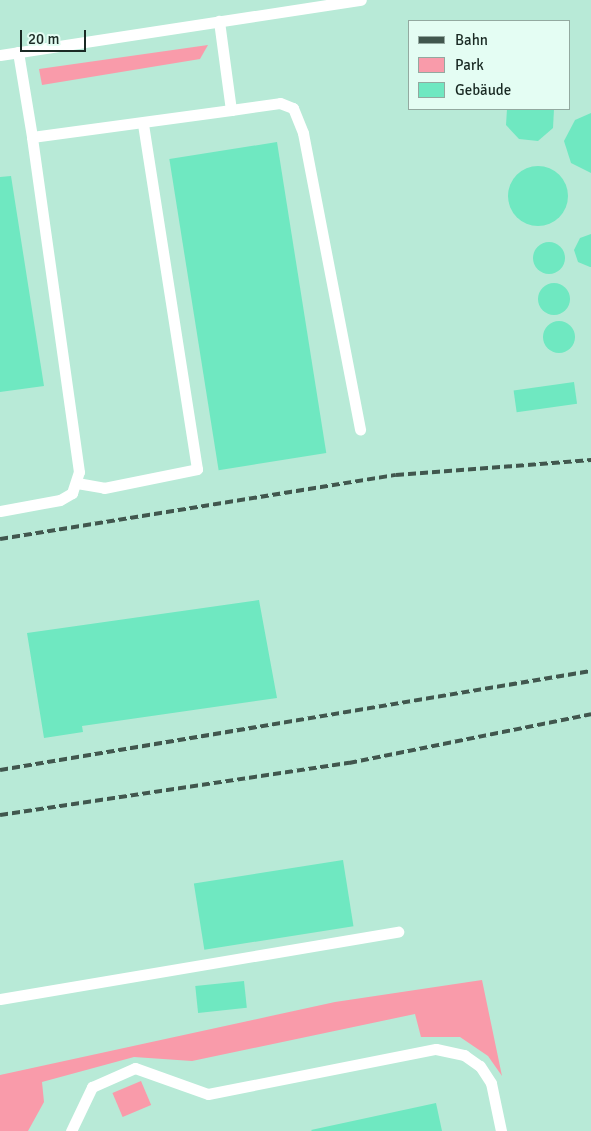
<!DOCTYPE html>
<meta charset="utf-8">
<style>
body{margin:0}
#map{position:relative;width:591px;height:1131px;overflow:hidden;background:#caf4e4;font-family:Signika,sans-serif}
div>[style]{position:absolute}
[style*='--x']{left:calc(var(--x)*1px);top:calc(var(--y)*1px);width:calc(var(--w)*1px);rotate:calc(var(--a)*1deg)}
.built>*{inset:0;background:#b8ead7}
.green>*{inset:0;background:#f99baa;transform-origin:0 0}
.building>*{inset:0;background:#6fe8c1;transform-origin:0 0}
.round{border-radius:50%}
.lane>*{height:11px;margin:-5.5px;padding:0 5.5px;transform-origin:5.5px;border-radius:5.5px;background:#fff}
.rail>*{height:4px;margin-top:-2px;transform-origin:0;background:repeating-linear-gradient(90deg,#41574e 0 8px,transparent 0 12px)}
span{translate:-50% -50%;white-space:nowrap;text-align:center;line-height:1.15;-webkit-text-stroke:5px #e4fdf3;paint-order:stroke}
.legend{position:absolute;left:408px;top:20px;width:162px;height:90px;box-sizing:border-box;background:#e4fdf3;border:1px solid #93a9a0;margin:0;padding:6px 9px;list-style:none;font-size:15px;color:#1a2a24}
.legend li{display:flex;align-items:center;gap:10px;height:25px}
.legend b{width:25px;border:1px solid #93a9a0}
.scale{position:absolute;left:20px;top:30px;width:66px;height:22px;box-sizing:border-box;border:2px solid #1a2a24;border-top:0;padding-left:6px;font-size:15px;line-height:18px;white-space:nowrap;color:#1a2a24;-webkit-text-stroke:4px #e4fdf3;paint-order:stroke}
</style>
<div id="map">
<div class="built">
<i style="clip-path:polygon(evenodd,0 0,591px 0,591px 1131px,0 1131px,0 0,410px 21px,570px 21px,570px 109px,410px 109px,410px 21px)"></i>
</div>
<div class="green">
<i style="clip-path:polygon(208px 45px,200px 59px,42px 85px,39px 69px)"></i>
<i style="clip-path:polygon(482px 980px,502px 1076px,488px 1056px,460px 1037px,421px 1037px,415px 1014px,192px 1061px,134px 1057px,42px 1082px,44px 1102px,28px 1131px,0 1131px,0 1075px,335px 1002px)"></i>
<i style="left:141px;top:1081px;width:26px;height:31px;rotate:67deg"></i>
</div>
<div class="building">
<i style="clip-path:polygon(507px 109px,554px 109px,553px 128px,538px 141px,519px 139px,506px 125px)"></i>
<i style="clip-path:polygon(591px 113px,591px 173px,571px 163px,564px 141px,575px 120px)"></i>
<i style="left:277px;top:142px;width:315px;height:109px;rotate:81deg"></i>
<i class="round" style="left:508px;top:166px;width:60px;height:60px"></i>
<i style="clip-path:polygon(11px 176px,44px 386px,0 392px,0 177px)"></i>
<i style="clip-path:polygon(591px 234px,591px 267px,590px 267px,578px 262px,574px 250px,580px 238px)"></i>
<i class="round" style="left:533px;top:242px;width:32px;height:32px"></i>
<i class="round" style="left:538px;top:283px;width:32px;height:32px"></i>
<i class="round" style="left:543px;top:321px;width:32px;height:32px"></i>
<i style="left:574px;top:382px;width:22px;height:61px;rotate:82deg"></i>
<i style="clip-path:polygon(259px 600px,277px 698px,82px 726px,83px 732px,44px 738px,27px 633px)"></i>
<i style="left:343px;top:860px;width:67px;height:151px;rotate:81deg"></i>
<i style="left:244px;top:981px;width:27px;height:49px;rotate:84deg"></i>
<i style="clip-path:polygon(436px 1103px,442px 1131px,312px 1131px,311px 1130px)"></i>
</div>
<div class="lane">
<i style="--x:18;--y:52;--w:86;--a:80.6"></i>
<i style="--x:32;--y:137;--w:201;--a:-7.7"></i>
<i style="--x:231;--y:110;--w:90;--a:-97.7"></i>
<i style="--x:0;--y:55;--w:365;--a:-8.7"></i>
<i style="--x:231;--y:110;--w:49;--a:-8.1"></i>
<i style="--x:280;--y:103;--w:14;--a:21"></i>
<i style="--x:293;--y:108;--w:27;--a:68"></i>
<i style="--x:303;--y:133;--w:302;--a:79.1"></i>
<i style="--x:77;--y:483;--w:27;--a:10"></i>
<i style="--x:104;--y:488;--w:95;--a:-11.5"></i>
<i style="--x:197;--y:469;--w:350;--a:-98.9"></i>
<i style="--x:0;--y:511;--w:61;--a:-10.4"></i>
<i style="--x:60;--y:500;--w:14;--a:-30"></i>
<i style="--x:72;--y:493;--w:22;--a:-72"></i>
<i style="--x:79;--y:472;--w:338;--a:-98"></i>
<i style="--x:0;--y:999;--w:404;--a:-9.6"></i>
<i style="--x:71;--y:1131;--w:49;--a:-64.5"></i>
<i style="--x:92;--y:1087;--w:47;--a:-23.8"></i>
<i style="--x:135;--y:1068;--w:77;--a:19.6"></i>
<i style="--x:208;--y:1094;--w:232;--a:-11.2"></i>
<i style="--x:436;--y:1049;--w:29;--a:12"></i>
<i style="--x:464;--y:1055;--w:19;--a:35"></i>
<i style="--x:480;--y:1066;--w:20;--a:57"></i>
<i style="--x:491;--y:1083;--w:49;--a:78.2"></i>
</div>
<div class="rail">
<i style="--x:0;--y:539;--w:401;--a:-9.2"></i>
<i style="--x:396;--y:475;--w:196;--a:-4.4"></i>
<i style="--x:0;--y:770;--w:599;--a:-9.51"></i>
<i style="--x:0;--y:815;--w:353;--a:-8.5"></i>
<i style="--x:349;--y:763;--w:247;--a:-11.4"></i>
</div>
<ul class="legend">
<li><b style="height:6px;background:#41574e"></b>Bahn</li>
<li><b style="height:14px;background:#f99baa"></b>Park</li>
<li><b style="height:14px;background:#6fe8c1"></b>Gebäude</li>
</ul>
<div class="scale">20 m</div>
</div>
